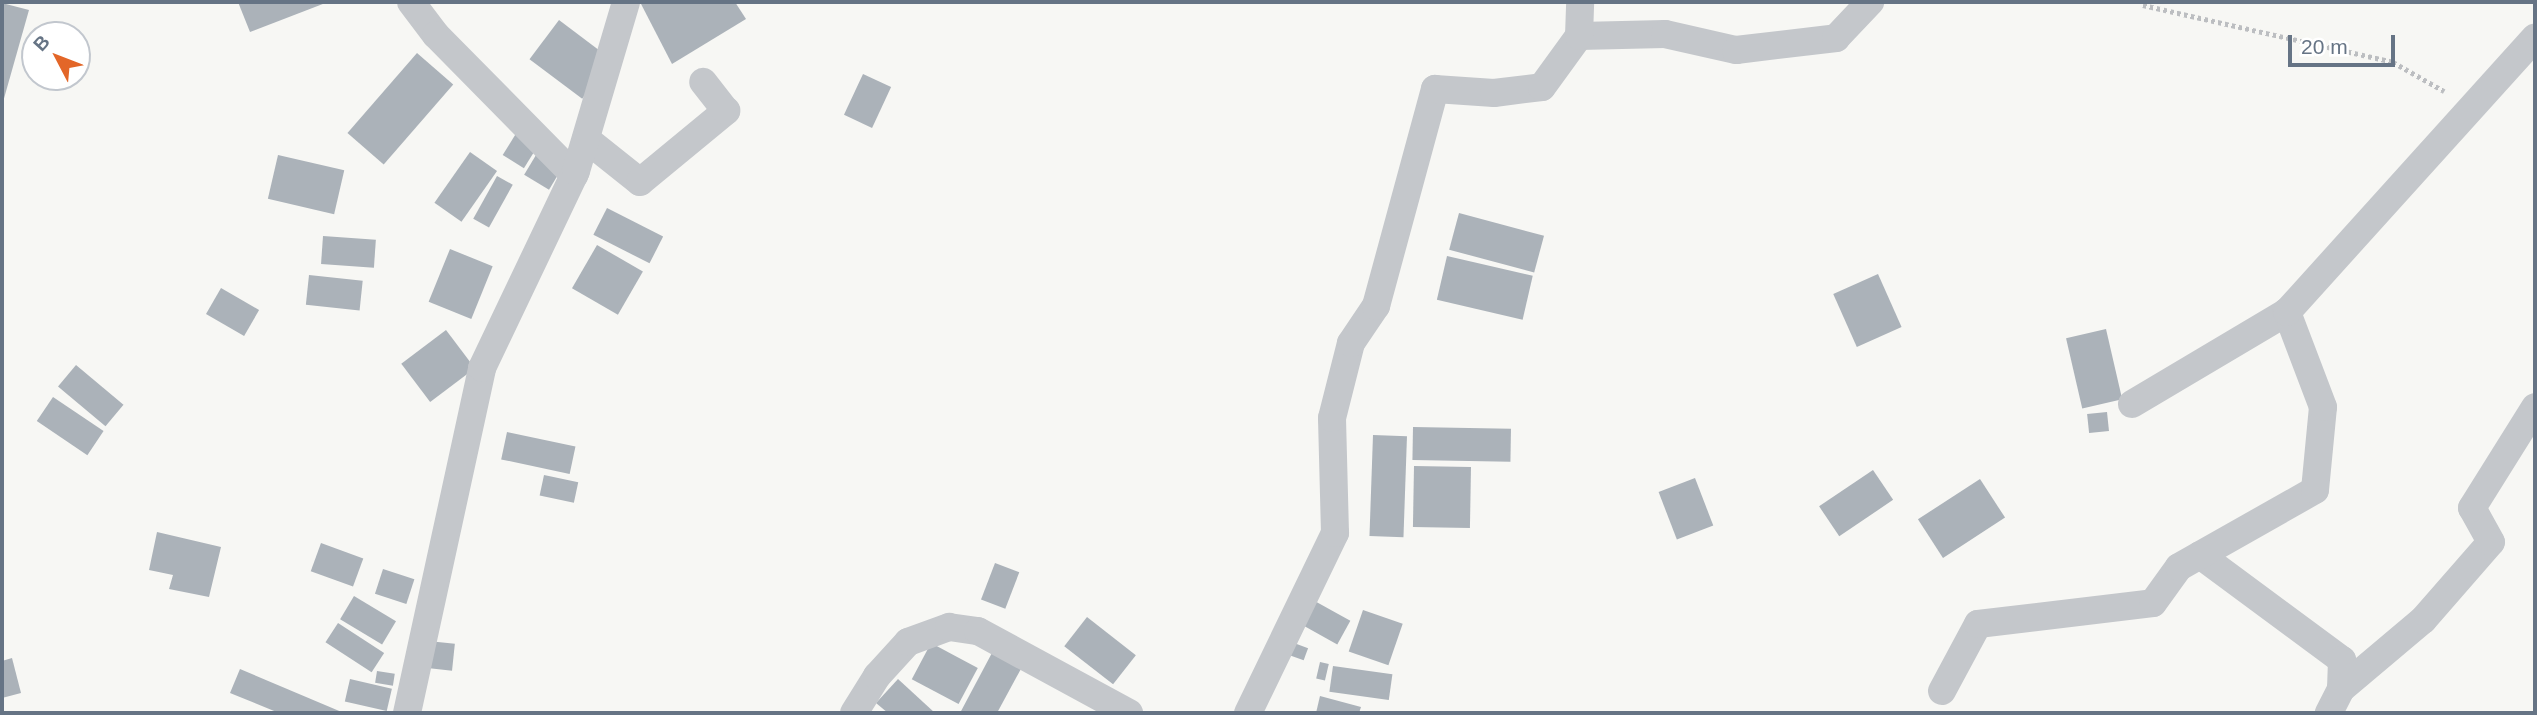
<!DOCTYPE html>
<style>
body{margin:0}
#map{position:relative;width:2537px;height:715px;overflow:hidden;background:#f7f7f4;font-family:Arial,sans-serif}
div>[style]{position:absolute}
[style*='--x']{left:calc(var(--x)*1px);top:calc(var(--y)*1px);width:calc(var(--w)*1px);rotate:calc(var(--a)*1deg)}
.building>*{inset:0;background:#abb2b9;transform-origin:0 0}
.path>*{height:4.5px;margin-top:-2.25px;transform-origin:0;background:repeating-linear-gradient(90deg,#bcbec1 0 3.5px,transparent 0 7px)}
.street>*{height:28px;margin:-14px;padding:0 14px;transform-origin:14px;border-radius:14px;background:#c4c7cb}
span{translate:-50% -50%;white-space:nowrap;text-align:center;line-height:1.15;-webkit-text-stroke:7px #fff;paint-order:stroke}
.frame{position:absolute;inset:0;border:4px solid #667485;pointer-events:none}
.north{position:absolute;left:21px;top:21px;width:70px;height:70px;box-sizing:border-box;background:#fff;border:2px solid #c2c7ce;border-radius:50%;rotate:312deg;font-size:19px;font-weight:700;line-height:28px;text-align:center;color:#667485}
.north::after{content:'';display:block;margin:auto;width:24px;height:32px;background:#e36628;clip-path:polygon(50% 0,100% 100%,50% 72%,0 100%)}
.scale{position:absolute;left:2288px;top:35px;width:107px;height:32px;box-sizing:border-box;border:4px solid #667485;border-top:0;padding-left:9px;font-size:21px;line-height:24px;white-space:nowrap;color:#667485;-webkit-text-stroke:5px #fff;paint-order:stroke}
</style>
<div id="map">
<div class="building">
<i style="clip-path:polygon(238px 2px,328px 2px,250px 32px)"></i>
<i style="clip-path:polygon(640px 2px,735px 2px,746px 19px,672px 64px)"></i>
<i style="clip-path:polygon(2px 3px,29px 10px,3px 102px,2px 102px)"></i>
<i style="left:559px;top:20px;width:66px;height:49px;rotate:37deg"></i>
<i style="left:417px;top:53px;width:48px;height:106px;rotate:41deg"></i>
<i style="left:863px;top:74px;width:31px;height:45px;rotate:25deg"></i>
<i style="left:517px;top:132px;width:25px;height:27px;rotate:32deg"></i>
<i style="left:470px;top:152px;width:33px;height:62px;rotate:35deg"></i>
<i style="left:278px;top:155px;width:68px;height:45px;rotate:13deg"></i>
<i style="left:536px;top:155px;width:29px;height:23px;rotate:31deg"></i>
<i style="left:497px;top:176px;width:18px;height:49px;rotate:29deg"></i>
<i style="left:607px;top:208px;width:63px;height:30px;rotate:27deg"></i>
<i style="left:1459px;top:213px;width:88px;height:38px;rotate:15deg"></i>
<i style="left:323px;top:236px;width:53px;height:28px;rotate:4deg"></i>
<i style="left:597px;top:245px;width:53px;height:50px;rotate:30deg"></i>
<i style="left:450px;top:249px;width:46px;height:57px;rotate:22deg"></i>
<i style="left:1447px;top:256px;width:88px;height:45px;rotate:13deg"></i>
<i style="left:1878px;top:274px;width:58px;height:49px;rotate:66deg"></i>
<i style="left:309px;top:275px;width:54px;height:30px;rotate:6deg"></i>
<i style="left:221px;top:288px;width:44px;height:30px;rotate:30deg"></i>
<i style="left:2106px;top:329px;width:72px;height:41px;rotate:77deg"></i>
<i style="left:446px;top:330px;width:48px;height:56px;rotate:53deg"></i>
<i style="left:76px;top:365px;width:62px;height:28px;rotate:40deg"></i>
<i style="left:53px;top:397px;width:61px;height:29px;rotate:34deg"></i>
<i style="left:2107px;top:412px;width:19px;height:20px;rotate:84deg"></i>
<i style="left:1413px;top:427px;width:98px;height:33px;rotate:1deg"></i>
<i style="left:507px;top:432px;width:70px;height:28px;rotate:12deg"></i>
<i style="left:1373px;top:435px;width:34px;height:101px;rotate:2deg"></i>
<i style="left:1414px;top:466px;width:57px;height:61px;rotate:1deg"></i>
<i style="left:1873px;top:470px;width:36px;height:65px;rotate:56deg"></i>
<i style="left:544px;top:475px;width:35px;height:21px;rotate:12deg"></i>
<i style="left:1695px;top:478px;width:51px;height:39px;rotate:69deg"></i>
<i style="left:1980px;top:479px;width:46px;height:74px;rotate:57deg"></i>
<i style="clip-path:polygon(157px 532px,221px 547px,209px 597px,169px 589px,173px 575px,149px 570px)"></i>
<i style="left:321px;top:543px;width:45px;height:30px;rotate:20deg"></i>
<i style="left:995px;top:563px;width:26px;height:39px;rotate:21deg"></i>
<i style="left:383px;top:569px;width:33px;height:26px;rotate:18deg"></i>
<i style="left:354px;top:596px;width:49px;height:27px;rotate:31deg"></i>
<i style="left:1311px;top:599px;width:45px;height:27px;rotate:29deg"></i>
<i style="left:1363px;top:610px;width:42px;height:44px;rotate:19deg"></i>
<i style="left:1087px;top:617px;width:62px;height:37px;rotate:38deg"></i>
<i style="left:338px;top:623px;width:55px;height:23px;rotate:33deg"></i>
<i style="left:428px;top:641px;width:27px;height:27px;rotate:6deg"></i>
<i style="left:931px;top:643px;width:53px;height:41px;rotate:28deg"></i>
<i style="left:1294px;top:643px;width:15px;height:13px;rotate:20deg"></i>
<i style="clip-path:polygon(993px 651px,1022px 667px,997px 713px,960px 713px)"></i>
<i style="clip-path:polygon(12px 658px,21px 693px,2px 698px,2px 661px)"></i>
<i style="left:1320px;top:662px;width:9px;height:17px;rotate:13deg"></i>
<i style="left:1333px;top:666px;width:60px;height:26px;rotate:8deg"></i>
<i style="clip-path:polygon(240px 669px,344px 713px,279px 713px,230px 693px)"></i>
<i style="left:377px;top:671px;width:18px;height:12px;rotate:9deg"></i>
<i style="left:350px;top:679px;width:43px;height:23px;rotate:13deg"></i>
<i style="clip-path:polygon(898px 679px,935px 713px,888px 713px,876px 703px)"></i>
<i style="clip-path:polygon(1320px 696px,1361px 707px,1359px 713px,1316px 713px)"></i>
</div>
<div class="path">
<i style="--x:2143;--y:5;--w:256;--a:12.8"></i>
<i style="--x:2393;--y:62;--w:59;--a:29.6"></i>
</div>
<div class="street">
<i style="--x:411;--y:2;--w:41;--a:52.9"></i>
<i style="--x:436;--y:35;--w:197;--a:45.4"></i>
<i style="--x:1579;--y:36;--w:86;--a:-1.3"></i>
<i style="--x:1665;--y:34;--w:73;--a:12.7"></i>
<i style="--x:1736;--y:50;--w:101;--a:-6.8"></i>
<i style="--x:1836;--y:38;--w:50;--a:-46.6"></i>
<i style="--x:586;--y:139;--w:69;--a:38.5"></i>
<i style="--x:640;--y:182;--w:112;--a:-39.5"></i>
<i style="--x:726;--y:111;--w:37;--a:-128"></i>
<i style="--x:2132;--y:404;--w:180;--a:-30.7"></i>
<i style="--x:2200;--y:555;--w:177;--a:36.5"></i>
<i style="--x:2342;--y:660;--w:29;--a:92"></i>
<i style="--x:2341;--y:689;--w:27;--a:117"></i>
<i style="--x:2341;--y:689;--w:107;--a:-40.1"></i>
<i style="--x:2423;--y:620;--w:103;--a:-48.9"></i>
<i style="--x:2491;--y:542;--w:39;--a:-119"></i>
<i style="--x:2472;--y:508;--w:119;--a:-58"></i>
<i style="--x:1942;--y:691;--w:76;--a:-61.8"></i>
<i style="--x:1978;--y:624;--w:176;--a:-6.8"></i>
<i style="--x:2153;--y:603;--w:44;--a:-54.2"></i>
<i style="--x:2179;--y:567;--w:156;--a:-29.5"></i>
<i style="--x:2315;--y:490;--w:83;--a:-84.5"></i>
<i style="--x:2323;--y:407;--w:102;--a:-110.8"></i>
<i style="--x:2287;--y:312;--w:370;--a:-47.9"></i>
<i style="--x:407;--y:713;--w:353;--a:-77.7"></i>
<i style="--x:482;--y:368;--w:218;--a:-64.5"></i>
<i style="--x:576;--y:171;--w:176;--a:-73.5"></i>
<i style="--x:854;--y:713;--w:44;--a:-58.1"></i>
<i style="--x:877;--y:676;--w:46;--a:-47.6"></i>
<i style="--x:908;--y:642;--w:44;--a:-20.1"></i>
<i style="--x:949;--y:627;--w:29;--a:8"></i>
<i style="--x:978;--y:631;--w:172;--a:28.5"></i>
<i style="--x:1248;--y:713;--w:200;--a:-64.2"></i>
<i style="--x:1335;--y:533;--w:115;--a:-91.5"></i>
<i style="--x:1332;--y:418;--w:77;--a:-75.8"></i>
<i style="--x:1351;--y:343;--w:45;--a:-56"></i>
<i style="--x:1376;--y:306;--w:225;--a:-74.8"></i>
<i style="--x:1435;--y:89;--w:59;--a:3.9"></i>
<i style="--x:1494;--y:93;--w:48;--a:-7.1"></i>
<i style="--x:1542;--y:87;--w:63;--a:-54"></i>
<i style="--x:1579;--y:36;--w:34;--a:-88"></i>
</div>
<div class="frame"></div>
<div class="north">B</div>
<div class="scale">20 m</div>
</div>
